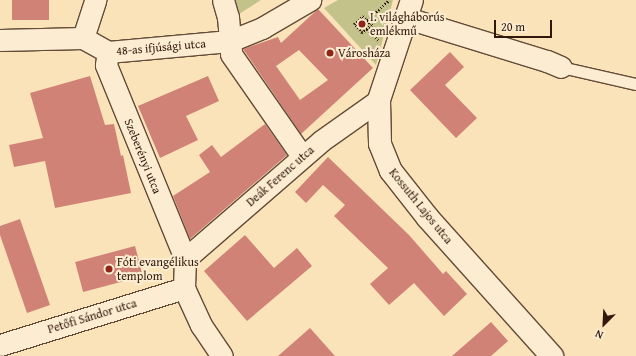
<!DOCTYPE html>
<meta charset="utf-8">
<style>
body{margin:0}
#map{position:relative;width:636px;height:356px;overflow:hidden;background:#fae3b9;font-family:"Gentium Book Plus",serif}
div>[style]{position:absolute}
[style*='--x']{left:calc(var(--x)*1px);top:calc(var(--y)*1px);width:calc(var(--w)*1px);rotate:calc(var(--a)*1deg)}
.green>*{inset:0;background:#c4c28b}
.building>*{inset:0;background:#d18276;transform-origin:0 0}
.path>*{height:2.5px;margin-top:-1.25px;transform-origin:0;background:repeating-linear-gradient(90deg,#31180c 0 1px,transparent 0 3px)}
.roads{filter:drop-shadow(1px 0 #634b37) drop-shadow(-1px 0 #634b37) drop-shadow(0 1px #634b37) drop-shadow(0 -1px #634b37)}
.service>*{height:11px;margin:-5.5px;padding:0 5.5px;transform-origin:5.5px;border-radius:5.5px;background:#fcedd2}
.minor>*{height:21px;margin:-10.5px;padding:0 10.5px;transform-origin:10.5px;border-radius:10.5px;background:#fcedd2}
.secondary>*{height:22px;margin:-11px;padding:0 11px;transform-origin:11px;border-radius:11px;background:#fcedd2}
.dots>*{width:11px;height:11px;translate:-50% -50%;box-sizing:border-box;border:2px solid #fcedd2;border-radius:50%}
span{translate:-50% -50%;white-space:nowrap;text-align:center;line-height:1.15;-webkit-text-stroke:4px #fcedd2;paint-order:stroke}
.poi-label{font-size:12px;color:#31180c}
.left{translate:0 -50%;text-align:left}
.street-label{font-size:12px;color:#31180c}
.north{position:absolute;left:584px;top:304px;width:40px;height:40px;-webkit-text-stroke:3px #fcedd2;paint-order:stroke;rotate:204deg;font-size:11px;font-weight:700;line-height:16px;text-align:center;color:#31180c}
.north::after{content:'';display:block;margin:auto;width:14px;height:18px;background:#31180c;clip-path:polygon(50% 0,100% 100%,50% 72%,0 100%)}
.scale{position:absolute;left:494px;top:20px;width:58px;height:18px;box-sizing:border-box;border:2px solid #31180c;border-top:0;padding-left:5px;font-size:12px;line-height:14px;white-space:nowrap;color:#31180c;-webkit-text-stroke:3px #fcedd2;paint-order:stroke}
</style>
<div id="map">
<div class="green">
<i style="clip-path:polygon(235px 0,261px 0,239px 14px)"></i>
<i style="clip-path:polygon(338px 0,393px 0,376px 65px,324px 8px)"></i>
</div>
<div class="building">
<i style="left:12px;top:0;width:37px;height:20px"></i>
<i style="clip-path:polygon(evenodd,318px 9px,373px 68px,301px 134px,243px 49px,278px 37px,281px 43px,318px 9px,299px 50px,328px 80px,300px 100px,276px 66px,299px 50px)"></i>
<i style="clip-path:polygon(450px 52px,464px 67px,445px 85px,477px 118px,456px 138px,410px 90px)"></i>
<i style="clip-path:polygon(90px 76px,105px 125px,114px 124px,121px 156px,123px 155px,131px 193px,55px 208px,45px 161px,14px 167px,9px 145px,43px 138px,30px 93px)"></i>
<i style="clip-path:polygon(208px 76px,219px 101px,186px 116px,198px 140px,160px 158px,138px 106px)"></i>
<i style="clip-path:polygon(265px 124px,287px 155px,190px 239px,173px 196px,210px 172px,199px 155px,212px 145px,221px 157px)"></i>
<i style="clip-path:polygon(328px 157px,409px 235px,443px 274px,446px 271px,467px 294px,444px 316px,414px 283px,389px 305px,370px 284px,388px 268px,334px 216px,345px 205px,323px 185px,306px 203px,295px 192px)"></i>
<i style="clip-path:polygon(20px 219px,50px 305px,27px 313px,0 235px,0 226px)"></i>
<i style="clip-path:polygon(245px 235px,274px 268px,297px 248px,312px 266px,247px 321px,204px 271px)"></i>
<i style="left:135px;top:246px;width:31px;height:62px;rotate:75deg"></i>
<i style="clip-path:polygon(491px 322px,508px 341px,491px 356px,452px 356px)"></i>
<i style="clip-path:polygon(310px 328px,335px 356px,278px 356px)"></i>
</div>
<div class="path">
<i style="--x:363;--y:16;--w:13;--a:45"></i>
<i style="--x:372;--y:25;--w:13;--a:141"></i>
<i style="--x:362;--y:33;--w:12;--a:-132"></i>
<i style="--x:354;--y:24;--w:12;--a:-42"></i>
<i style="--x:367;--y:20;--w:30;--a:-42"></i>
<i style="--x:367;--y:29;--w:16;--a:45"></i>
</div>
<div class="roads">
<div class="service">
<i style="--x:561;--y:67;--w:77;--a:12.8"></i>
</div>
<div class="minor">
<i style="--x:223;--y:0;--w:18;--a:74"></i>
<i style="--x:228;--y:17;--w:37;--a:85"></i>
<i style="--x:231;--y:54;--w:124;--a:55.2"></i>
<i style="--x:407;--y:18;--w:146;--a:17.1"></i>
<i style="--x:547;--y:61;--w:15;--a:23"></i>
<i style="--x:83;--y:38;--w:40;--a:-72"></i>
<i style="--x:0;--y:40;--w:83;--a:-1.4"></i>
<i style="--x:83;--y:38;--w:29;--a:29"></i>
<i style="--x:108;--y:52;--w:122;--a:-5.2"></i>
<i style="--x:230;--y:41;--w:35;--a:-22"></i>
<i style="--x:262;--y:28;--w:56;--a:-30.3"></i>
<i style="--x:108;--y:52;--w:13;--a:99"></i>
<i style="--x:106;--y:65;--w:209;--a:67.8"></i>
<i style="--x:185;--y:259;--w:29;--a:92"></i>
<i style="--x:184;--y:288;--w:41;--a:65.3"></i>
<i style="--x:201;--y:325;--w:37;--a:56"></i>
<i style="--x:185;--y:259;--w:180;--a:-40.9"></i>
<i style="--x:321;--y:141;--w:71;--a:-35.3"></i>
<i style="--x:0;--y:345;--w:193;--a:-17.2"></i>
</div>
<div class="secondary">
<i style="--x:412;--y:0;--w:105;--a:108.3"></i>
<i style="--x:379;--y:100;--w:44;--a:88.7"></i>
<i style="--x:380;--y:144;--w:29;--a:68"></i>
<i style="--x:391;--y:171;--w:60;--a:51.8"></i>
<i style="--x:428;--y:218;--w:186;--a:48.1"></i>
</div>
</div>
<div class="dots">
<i style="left:362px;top:24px;background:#8f2418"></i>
<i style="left:330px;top:53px;background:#8f2418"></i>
<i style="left:109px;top:269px;background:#8f2418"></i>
</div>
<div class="poi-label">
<span class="left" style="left:370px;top:24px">I. világháborús<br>emlékmű</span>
<span class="left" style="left:338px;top:53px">Városháza</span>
<span class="left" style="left:117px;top:269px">Fóti evangélikus<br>templom</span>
</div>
<div class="street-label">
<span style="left:161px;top:47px;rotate:-5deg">48-as ifjúsági utca</span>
<span style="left:143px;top:156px;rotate:68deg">Szeberényi utca</span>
<span style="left:280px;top:176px;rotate:-41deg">Deák Ferenc utca</span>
<span style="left:421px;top:206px;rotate:51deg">Kossuth Lajos utca</span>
<span style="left:92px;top:316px;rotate:-17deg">Petőfi Sándor utca</span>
</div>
<div class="north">N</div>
<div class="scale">20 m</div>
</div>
